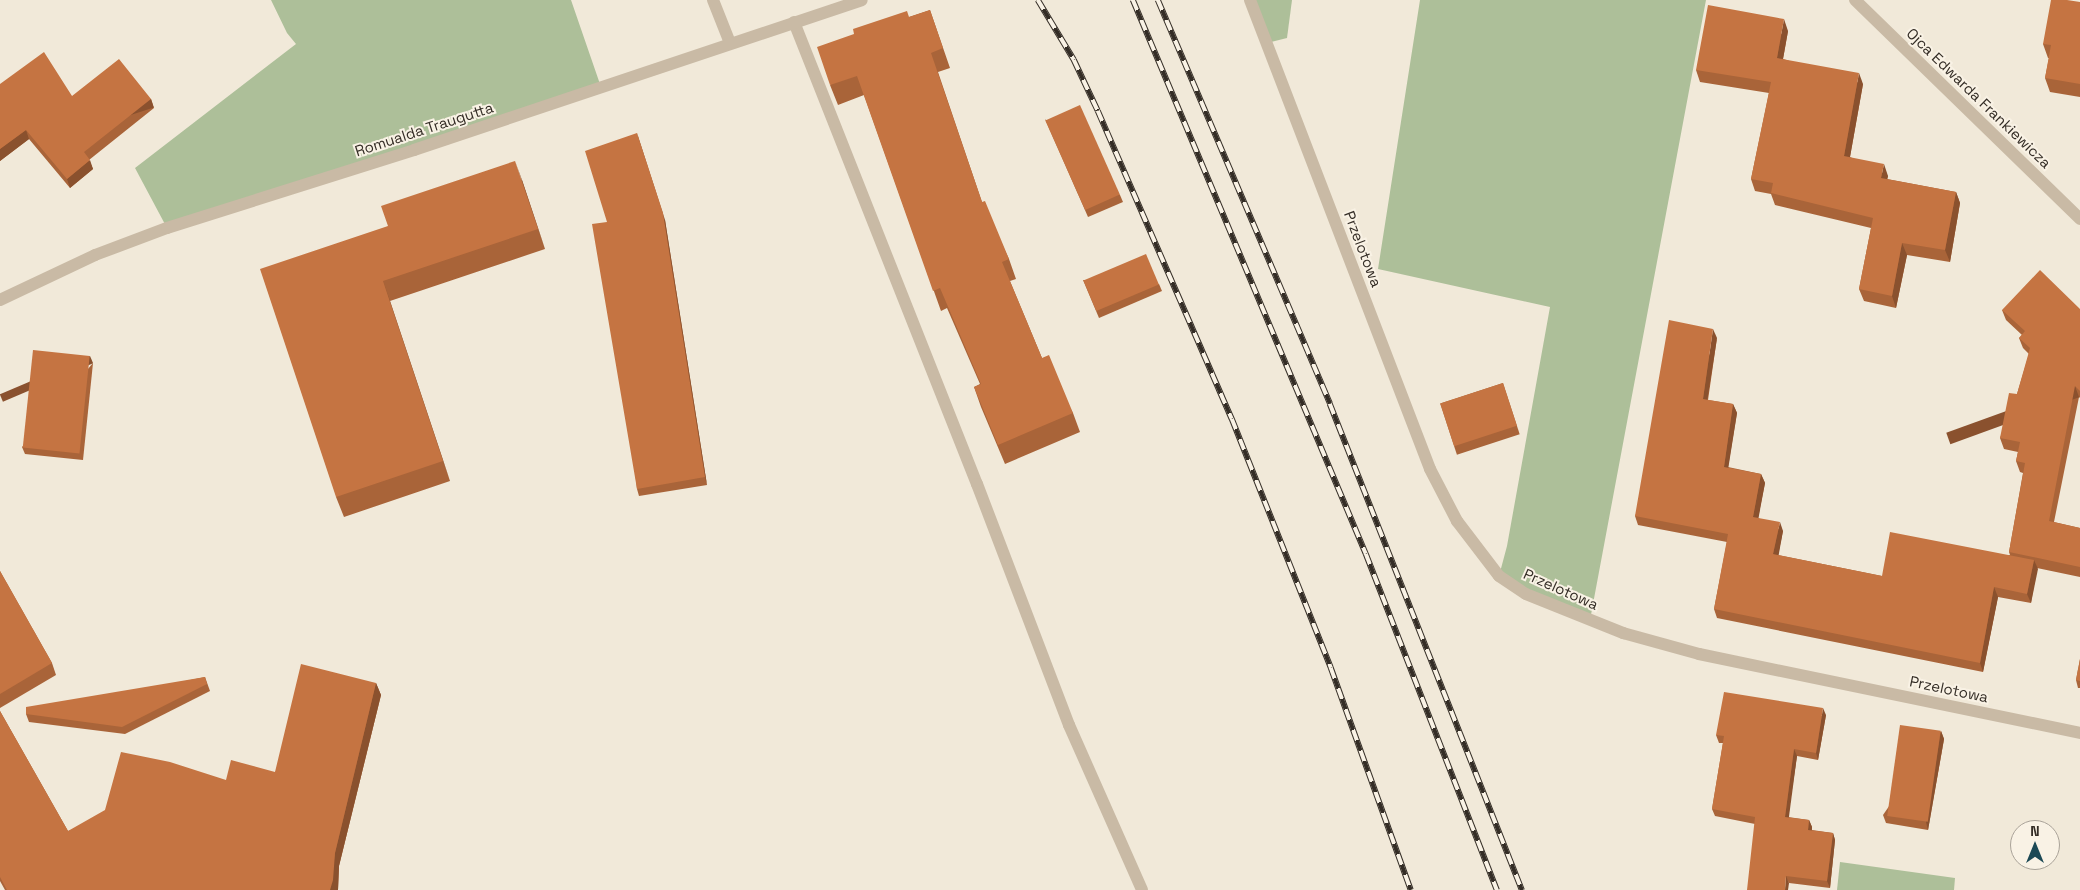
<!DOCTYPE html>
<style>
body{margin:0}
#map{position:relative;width:2080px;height:890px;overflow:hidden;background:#f1e9d9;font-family:"Space Grotesk",sans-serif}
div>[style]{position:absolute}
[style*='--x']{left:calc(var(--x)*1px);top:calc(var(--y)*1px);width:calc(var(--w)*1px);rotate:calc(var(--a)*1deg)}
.green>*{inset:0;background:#adbf99}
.service>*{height:12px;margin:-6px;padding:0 6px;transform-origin:6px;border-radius:6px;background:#c9baa5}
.minor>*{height:12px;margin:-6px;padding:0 6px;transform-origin:6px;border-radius:6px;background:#c9baa5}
.tertiary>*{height:12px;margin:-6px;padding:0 6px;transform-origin:6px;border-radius:6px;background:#c9baa5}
.rail>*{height:5.5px;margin-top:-2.75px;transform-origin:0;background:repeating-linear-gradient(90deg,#f9f2e5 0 11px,#342d26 0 22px);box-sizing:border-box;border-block:1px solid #342d26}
.wall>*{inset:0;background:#a96439;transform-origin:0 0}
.shaded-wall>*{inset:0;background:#8a512e;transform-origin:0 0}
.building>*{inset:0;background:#c57442;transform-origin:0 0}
span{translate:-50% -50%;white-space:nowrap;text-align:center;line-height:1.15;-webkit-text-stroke:4px #f9f2e5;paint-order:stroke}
.street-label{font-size:15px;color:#342d26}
.north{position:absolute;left:2010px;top:820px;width:50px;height:50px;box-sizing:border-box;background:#f9f2e5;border:1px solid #aaa399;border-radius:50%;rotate:0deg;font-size:14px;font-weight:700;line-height:20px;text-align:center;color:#342d26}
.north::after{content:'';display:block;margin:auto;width:18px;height:22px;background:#1c4955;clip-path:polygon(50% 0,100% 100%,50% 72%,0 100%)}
</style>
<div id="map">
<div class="green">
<i style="clip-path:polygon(271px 0,571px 0,601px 87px,167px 228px,135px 168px,296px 44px,287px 33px)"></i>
<i style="clip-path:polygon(1250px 0,1292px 0,1287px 38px,1267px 43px)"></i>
<i style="clip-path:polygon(1420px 0,1706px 0,1590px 620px,1499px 576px,1507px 546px,1550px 307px,1378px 269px)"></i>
<i style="clip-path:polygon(1840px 862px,1955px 878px,1954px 890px,1837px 890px)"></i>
</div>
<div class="service">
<i style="--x:713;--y:0;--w:46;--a:68.4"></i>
<i style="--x:794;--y:22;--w:497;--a:68.4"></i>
<i style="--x:977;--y:484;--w:258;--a:69.1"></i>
<i style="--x:1069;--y:725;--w:180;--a:66.1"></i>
</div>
<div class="minor">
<i style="--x:1250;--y:0;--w:502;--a:69"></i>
<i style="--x:1430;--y:469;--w:59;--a:62.6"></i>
<i style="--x:1457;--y:521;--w:69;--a:52.6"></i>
<i style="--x:1499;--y:576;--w:32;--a:34"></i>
<i style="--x:1526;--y:594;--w:105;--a:21.9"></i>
<i style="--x:1623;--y:633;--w:79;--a:15.4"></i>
<i style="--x:1699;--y:654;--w:389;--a:11.7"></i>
</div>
<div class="tertiary">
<i style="--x:1855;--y:0;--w:314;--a:44.2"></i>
<i style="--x:0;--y:300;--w:105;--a:-25.3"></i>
<i style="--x:95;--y:255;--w:77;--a:-20.6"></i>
<i style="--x:167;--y:228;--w:259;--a:-17.5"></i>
<i style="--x:414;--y:150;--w:472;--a:-18.5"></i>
</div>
<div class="rail">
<i style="--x:1038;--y:0;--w:70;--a:59"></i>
<i style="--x:1074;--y:60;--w:56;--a:64.8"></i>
<i style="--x:1098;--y:111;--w:336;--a:66.5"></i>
<i style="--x:1232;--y:419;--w:268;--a:68.3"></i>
<i style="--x:1331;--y:668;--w:236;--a:70.2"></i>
<i style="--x:1133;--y:0;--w:601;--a:67.19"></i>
<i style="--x:1366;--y:554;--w:361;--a:68.7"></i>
<i style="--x:1158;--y:0;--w:439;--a:66.9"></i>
<i style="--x:1330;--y:404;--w:523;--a:68.44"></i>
</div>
<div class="wall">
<i style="clip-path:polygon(2080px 2px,2080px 97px,2050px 92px,2045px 78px,2049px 58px,2048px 58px,2043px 44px)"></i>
<i style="clip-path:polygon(930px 10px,950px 68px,938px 72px,982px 202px,1009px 259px,1016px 279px,1010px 281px,1042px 358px,1073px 413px,1080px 432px,1005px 464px,981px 407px,974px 387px,980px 384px,947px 308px,941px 311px,864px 95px,838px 105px,830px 85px,909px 17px)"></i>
<i style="clip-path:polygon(1788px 31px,1783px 59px,1863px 84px,1850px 157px,1888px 176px,1887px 179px,1956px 192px,1960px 203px,1950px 262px,1907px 255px,1896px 308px,1864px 301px,1859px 289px,1871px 228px,1775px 205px,1771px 194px,1755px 191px,1751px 179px,1769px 93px,1700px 82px,1696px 70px)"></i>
<i style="clip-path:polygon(0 84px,72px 96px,151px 99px,154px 108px,89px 160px,93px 169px,70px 188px,29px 139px,0 161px)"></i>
<i style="clip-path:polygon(1045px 119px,1120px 195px,1123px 202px,1088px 217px)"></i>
<i style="clip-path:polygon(522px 180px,545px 249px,390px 301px,450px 481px,344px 517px,336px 497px,388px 226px)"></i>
<i style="clip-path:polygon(665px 220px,707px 485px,639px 496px,637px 489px,607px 222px)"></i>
<i style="clip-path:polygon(1083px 280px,1159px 284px,1162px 291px,1099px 318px)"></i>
<i style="clip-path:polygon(2080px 309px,2080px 398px,2079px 397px,2054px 522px,2080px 528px,2080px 577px,2037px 568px,2031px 603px,1998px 597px,1983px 672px,1717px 618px,1714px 609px,1727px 542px,1638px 525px,1635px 516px,1717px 338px,1708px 400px,1733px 404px,1737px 413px,1728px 467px,1761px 474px,1765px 483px,1758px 518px,1783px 531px,1778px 555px,1882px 576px,2010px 555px,2009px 552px,2023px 473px,2020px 472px,2016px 461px,2018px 452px,2004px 449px,2000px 438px,2017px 394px,2029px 354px,2023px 348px,2019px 338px,2022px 335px,2006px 320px,2002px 310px)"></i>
<i style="clip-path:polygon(93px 363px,83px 460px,25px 454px,22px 447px)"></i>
<i style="left:1503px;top:383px;width:54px;height:66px;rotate:72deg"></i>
<i style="clip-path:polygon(0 571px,52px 663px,56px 675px,0 708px)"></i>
<i style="clip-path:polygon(2080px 659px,2080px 688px,2078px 688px,2076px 680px)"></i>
<i style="clip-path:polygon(205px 677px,210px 691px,125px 734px,29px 722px,26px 714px)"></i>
<i style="clip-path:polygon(376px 683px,381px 695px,339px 866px,338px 890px,5px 890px,0 881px,0 711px,68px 831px,226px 780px,275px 772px)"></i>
<i style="clip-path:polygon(1826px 715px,1818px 760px,1797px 756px,1788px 817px,1809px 820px,1812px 827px,1812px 830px,1833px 833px,1835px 840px,1830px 888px,1789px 883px,1755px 824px,1715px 816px,1712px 809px,1723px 743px,1719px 743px,1716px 735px)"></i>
<i style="clip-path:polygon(1941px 731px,1944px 739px,1928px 830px,1886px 823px,1883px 815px)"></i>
</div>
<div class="shaded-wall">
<i style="clip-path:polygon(1784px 19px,1788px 31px,1781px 70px,1777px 58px)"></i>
<i style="clip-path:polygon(1859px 73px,1863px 84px,1848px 168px,1844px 156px)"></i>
<i style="left:151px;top:99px;width:9px;height:85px;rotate:72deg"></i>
<i style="clip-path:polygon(26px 130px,29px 139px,0 161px,0 149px)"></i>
<i style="clip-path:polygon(637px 133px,665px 220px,707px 485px,705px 477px)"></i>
<i style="clip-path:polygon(90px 160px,93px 169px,70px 188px,67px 179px)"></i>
<i style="clip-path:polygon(515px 161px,522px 180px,545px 249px,538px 229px)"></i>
<i style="clip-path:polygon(1884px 164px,1888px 176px,1885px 190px,1881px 178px)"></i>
<i style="clip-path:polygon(1956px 192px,1960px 203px,1950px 262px,1945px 250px)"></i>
<i style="clip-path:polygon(1902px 243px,1907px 255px,1896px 308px,1892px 296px)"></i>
<i style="clip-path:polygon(383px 281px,390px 301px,450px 481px,443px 461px)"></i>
<i style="clip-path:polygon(1713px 329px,1717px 338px,1706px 408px,1703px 399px)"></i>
<i style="left:90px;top:356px;width:8px;height:98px;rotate:67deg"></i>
<i style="left:2075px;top:386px;width:12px;height:137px;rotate:70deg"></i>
<i style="clip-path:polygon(1733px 404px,1737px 413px,1727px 476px,1724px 467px)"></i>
<i style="clip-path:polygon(1761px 474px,1765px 483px,1757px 526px,1753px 517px)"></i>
<i style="clip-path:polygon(1780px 522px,1783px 531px,1777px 564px,1773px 554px)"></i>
<i style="clip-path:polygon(2034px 560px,2038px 569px,2031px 603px,2027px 594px)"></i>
<i style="clip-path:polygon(1994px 587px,1998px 597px,1983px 672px,1980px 663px)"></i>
<i style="clip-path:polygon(376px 683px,381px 695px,339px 866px,338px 890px,330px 890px,335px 853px)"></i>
<i style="clip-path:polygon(1823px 708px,1826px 715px,1818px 760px,1816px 753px)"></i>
<i style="clip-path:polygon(1941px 731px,1944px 739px,1928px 830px,1926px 822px)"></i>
<i style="clip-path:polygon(1794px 749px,1797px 756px,1788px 824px,1785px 817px)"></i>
<i style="clip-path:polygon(1809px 820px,1812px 827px,1811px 837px,1808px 830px)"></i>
<i style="clip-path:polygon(1833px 833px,1835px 840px,1830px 888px,1827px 881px)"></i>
<i style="clip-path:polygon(1786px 876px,1789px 883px,1788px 890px,1785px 890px)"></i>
</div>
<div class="building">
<i style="clip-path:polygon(2051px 0,2067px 0,2080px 2px,2080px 84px,2045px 78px,2051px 45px,2043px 44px)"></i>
<i style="clip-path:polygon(1708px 5px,1784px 19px,1777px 58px,1859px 73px,1844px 156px,1884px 164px,1881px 178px,1956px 192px,1945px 250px,1902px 243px,1892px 296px,1859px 289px,1873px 218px,1771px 193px,1773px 183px,1751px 179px,1771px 82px,1696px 70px)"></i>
<i style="clip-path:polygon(930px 10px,943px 48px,931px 53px,982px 202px,985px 201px,1009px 259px,1002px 262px,1042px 358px,1049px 355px,1073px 413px,998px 445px,974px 387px,981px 384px,940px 288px,933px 291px,857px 76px,830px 85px,817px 47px,854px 34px,853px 29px,907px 11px,909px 17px)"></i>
<i style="clip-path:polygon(44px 52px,72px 96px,119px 59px,151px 99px,84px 152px,90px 160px,67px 179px,26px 130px,0 149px,0 84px)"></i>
<i style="left:1080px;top:105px;width:98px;height:38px;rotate:66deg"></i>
<i style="clip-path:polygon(637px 133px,663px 213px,705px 477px,637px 489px,592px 224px,607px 222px,585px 151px)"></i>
<i style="clip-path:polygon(515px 161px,538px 229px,383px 281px,443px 461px,336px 497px,260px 269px,388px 226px,381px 206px)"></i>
<i style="left:1146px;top:254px;width:33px;height:68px;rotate:67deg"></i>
<i style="clip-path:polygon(2040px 270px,2080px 309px,2080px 391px,2075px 386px,2049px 521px,2080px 528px,2080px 567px,2009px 552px,2025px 463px,2016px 461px,2020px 442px,2000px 438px,2009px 393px,2017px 394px,2030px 348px,2019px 338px,2025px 331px,2002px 310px)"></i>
<i style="clip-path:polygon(1669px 320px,1713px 329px,1703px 399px,1733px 404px,1724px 467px,1761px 474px,1753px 517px,1780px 522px,1773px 554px,1882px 576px,1890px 532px,2034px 560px,2027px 594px,1994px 587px,1980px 663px,1714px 609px,1728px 534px,1635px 516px)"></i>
<i style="left:33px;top:350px;width:57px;height:98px;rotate:6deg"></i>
<i style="left:1503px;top:383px;width:45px;height:66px;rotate:72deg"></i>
<i style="clip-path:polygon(0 571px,52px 663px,0 694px)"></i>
<i style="clip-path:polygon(2080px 659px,2080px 681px,2076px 680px)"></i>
<i style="clip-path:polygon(301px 664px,376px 683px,335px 853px,333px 880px,330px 890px,7px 890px,0 877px,0 711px,68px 831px,105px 810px,121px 752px,170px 762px,226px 780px,231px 760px,275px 772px)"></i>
<i style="clip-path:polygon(205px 677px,207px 684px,122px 727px,26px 714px,26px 707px)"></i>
<i style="clip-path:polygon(1724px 692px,1823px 708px,1816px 753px,1794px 749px,1785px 817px,1809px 820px,1808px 830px,1833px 833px,1827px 881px,1786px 876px,1785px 890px,1747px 890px,1755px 817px,1712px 809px,1724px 736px,1716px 735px)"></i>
<i style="left:1900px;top:725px;width:41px;height:92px;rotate:8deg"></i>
</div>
<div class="street-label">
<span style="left:1979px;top:98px;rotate:44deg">Ojca Edwarda Frankiewicza</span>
<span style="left:424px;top:129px;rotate:-18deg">Romualda Traugutta</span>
<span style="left:1363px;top:249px;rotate:69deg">Przelotowa</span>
<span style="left:1561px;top:589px;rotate:24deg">Przelotowa</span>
<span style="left:1949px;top:689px;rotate:12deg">Przelotowa</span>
</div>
<div class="north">N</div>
</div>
